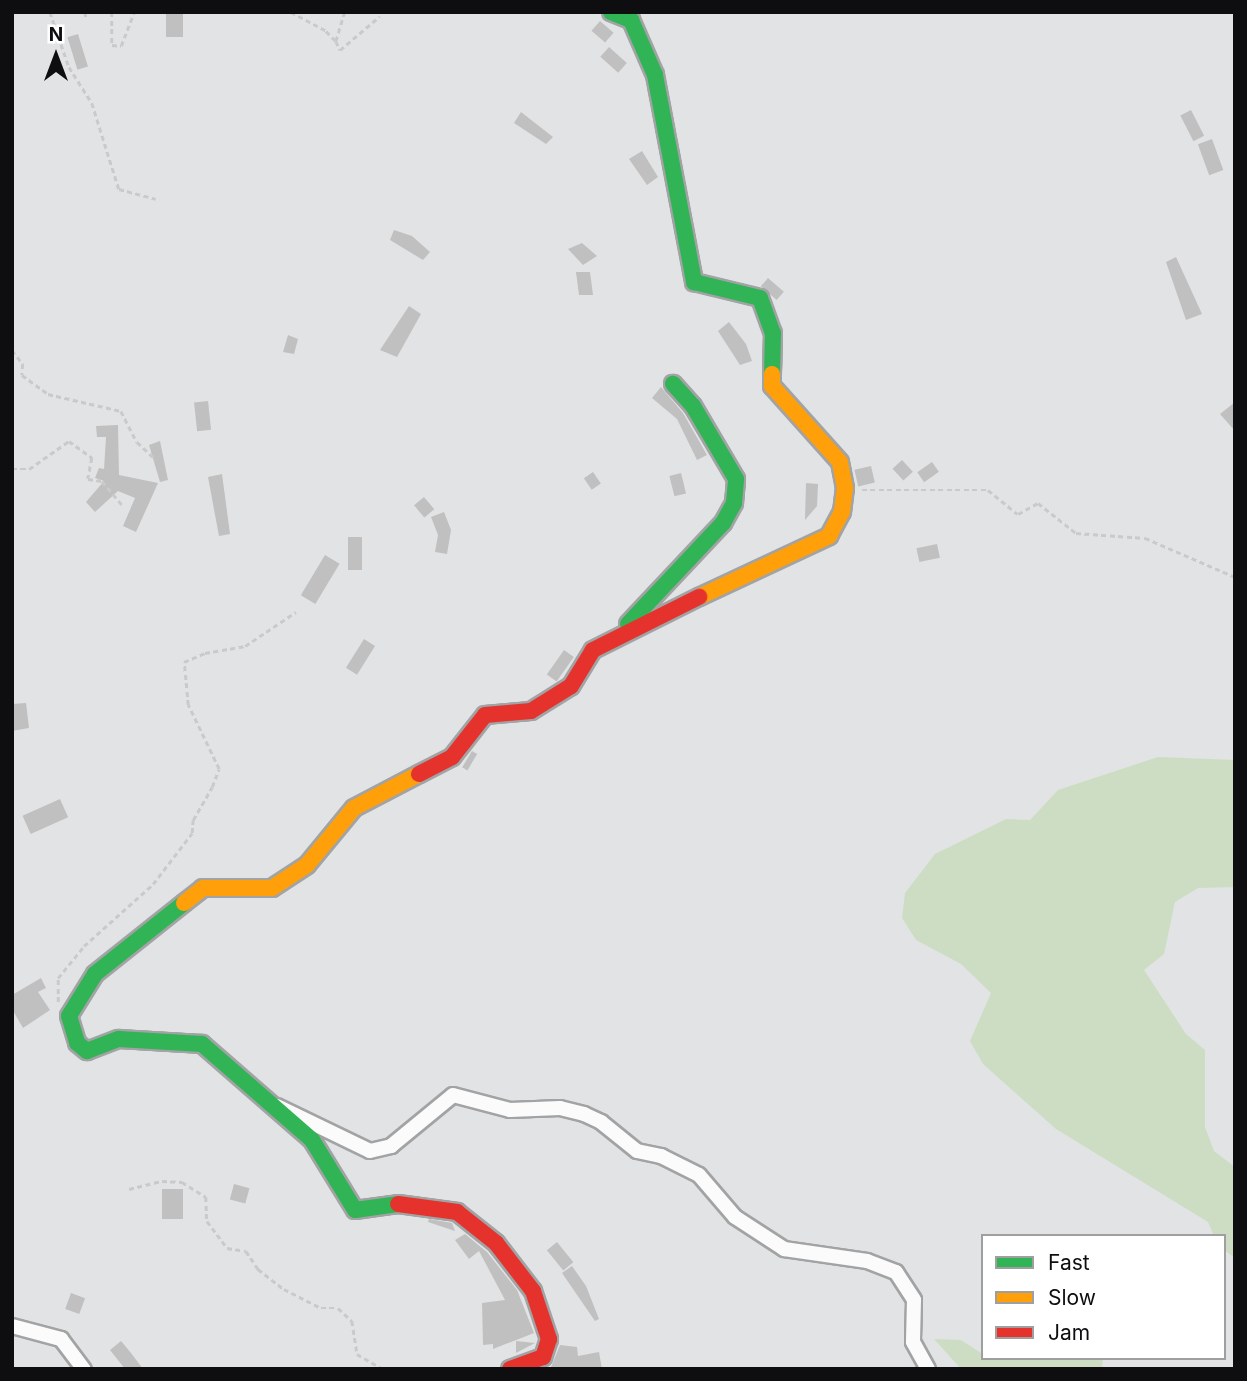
<!DOCTYPE html>
<style>
body{margin:0}
#map{position:relative;width:1247px;height:1381px;overflow:hidden;background:#e2e3e4;font-family:Inter,sans-serif}
div>[style]{position:absolute}
[style*='--x']{left:calc(var(--x)*1px);top:calc(var(--y)*1px);width:calc(var(--w)*1px);rotate:calc(var(--a)*1deg)}
.green>*{inset:0;background:#cdddc4}
.building>*{inset:0;background:#c0c0c1;transform-origin:0 0}
.path>*{height:2.5px;margin-top:-1.25px;transform-origin:0;background:repeating-linear-gradient(90deg,#cacacb 0 5px,transparent 0 8.5px)}
.roads{filter:drop-shadow(2px 0 #a2a3a4) drop-shadow(-2px 0 #a2a3a4) drop-shadow(0 2px #a2a3a4) drop-shadow(0 -2px #a2a3a4)}
.street>*{height:14px;margin:-7px;padding:0 7px;transform-origin:7px;border-radius:7px;background:#fbfbfb}
.fast>*{height:16px;margin:-8px;padding:0 8px;transform-origin:8px;border-radius:8px;background:#30b455}
.slow>*{height:16px;margin:-8px;padding:0 8px;transform-origin:8px;border-radius:8px;background:#ff9f0a}
.jam>*{height:16px;margin:-8px;padding:0 8px;transform-origin:8px;border-radius:8px;background:#e5322d}
span{translate:-50% -50%;white-space:nowrap;text-align:center;line-height:1.15;-webkit-text-stroke:7px #fff;paint-order:stroke}
.frame{position:absolute;inset:0;border:14px solid #0e0e10;pointer-events:none}
.legend{position:absolute;left:981px;top:1234px;width:245px;height:126px;box-sizing:border-box;background:#fff;border:2px solid #9f9f9f;margin:0;padding:9px 12px;list-style:none;font-size:21px;color:#0e0e10}
.legend li{display:flex;align-items:center;gap:14px;height:35px}
.legend b{width:35px;border:2px solid #9f9f9f}
.north{position:absolute;left:21px;top:21px;width:70px;height:70px;-webkit-text-stroke:5px #fff;paint-order:stroke;rotate:0deg;font-size:19px;font-weight:700;line-height:28px;text-align:center;color:#0e0e10}
.north::after{content:'';display:block;margin:auto;width:24px;height:32px;background:#0e0e10;clip-path:polygon(50% 0,100% 100%,50% 72%,0 100%)}
</style>
<div id="map">
<div class="green">
<i style="clip-path:polygon(1158px 757px,1235px 760px,1235px 887px,1198px 888px,1175px 902px,1164px 954px,1144px 970px,1186px 1034px,1205px 1050px,1205px 1127px,1214px 1151px,1235px 1167px,1235px 1258px,1224px 1250px,1224px 1236px,1214px 1236px,1208px 1222px,1056px 1129px,983px 1064px,970px 1041px,991px 993px,961px 964px,916px 940px,902px 918px,905px 893px,935px 854px,1006px 819px,1030px 820px,1058px 790px)"></i>
<i style="clip-path:polygon(934px 1339px,961px 1340px,992px 1360px,1103px 1358px,1102px 1369px,961px 1369px)"></i>
</div>
<div class="building">
<i style="left:166px;top:12px;width:17px;height:25px"></i>
<i style="left:600px;top:21px;width:18px;height:13px;rotate:41deg"></i>
<i style="left:78px;top:34px;width:34px;height:11px;rotate:73deg"></i>
<i style="left:609px;top:47px;width:24px;height:13px;rotate:42deg"></i>
<i style="left:1191px;top:110px;width:29px;height:12px;rotate:63deg"></i>
<i style="clip-path:polygon(521px 112px,553px 137px,546px 144px,514px 123px)"></i>
<i style="left:1212px;top:139px;width:33px;height:15px;rotate:70deg"></i>
<i style="clip-path:polygon(642px 151px,658px 177px,647px 185px,629px 159px)"></i>
<i style="clip-path:polygon(394px 230px,412px 236px,430px 252px,423px 260px,390px 240px)"></i>
<i style="clip-path:polygon(582px 243px,597px 256px,583px 265px,568px 249px)"></i>
<i style="clip-path:polygon(1176px 257px,1202px 314px,1186px 320px,1166px 262px)"></i>
<i style="clip-path:polygon(576px 272px,590px 272px,593px 295px,579px 295px)"></i>
<i style="left:768px;top:278px;width:21px;height:11px;rotate:41deg"></i>
<i style="clip-path:polygon(409px 306px,421px 314px,397px 357px,380px 350px)"></i>
<i style="clip-path:polygon(729px 322px,746px 344px,752px 361px,740px 365px,718px 331px)"></i>
<i style="clip-path:polygon(288px 335px,298px 339px,294px 354px,283px 352px)"></i>
<i style="clip-path:polygon(661px 387px,683px 413px,707px 455px,697px 460px,677px 419px,652px 398px)"></i>
<i style="left:208px;top:401px;width:29px;height:14px;rotate:84deg"></i>
<i style="clip-path:polygon(1235px 402px,1235px 431px,1220px 414px)"></i>
<i style="clip-path:polygon(118px 425px,119px 475px,158px 483px,136px 532px,123px 526px,135px 498px,118px 491px,95px 512px,86px 502px,104px 481px,95px 478px,99px 468px,104px 469px,106px 437px,97px 437px,96px 426px)"></i>
<i style="clip-path:polygon(160px 441px,168px 480px,160px 482px,149px 445px)"></i>
<i style="left:902px;top:460px;width:16px;height:13px;rotate:47deg"></i>
<i style="left:932px;top:462px;width:12px;height:18px;rotate:55deg"></i>
<i style="left:871px;top:466px;width:17px;height:17px;rotate:77deg"></i>
<i style="left:593px;top:472px;width:14px;height:11px;rotate:56deg"></i>
<i style="left:681px;top:473px;width:21px;height:12px;rotate:76deg"></i>
<i style="clip-path:polygon(222px 474px,230px 534px,219px 536px,208px 477px)"></i>
<i style="clip-path:polygon(806px 483px,818px 484px,817px 506px,805px 520px)"></i>
<i style="left:424px;top:497px;width:16px;height:13px;rotate:50deg"></i>
<i style="clip-path:polygon(444px 512px,451px 530px,447px 554px,435px 552px,438px 535px,431px 517px)"></i>
<i style="left:348px;top:537px;width:14px;height:33px"></i>
<i style="left:937px;top:544px;width:14px;height:21px;rotate:78deg"></i>
<i style="left:325px;top:555px;width:17px;height:47px;rotate:31deg"></i>
<i style="left:364px;top:639px;width:13px;height:34px;rotate:32deg"></i>
<i style="left:564px;top:650px;width:12px;height:30px;rotate:35deg"></i>
<i style="clip-path:polygon(26px 703px,29px 728px,12px 731px,12px 704px)"></i>
<i style="left:472px;top:751px;width:6px;height:19px;rotate:31deg"></i>
<i style="left:60px;top:799px;width:20px;height:41px;rotate:66deg"></i>
<i style="clip-path:polygon(41px 978px,46px 988px,38px 992px,50px 1010px,23px 1028px,12px 1009px,12px 995px)"></i>
<i style="left:234px;top:1184px;width:16px;height:16px;rotate:15deg"></i>
<i style="left:162px;top:1189px;width:21px;height:30px"></i>
<i style="clip-path:polygon(429px 1219px,452px 1223px,455px 1231px,428px 1222px)"></i>
<i style="clip-path:polygon(465px 1234px,487px 1252px,517px 1290px,534px 1333px,493px 1349px,493px 1344px,483px 1345px,482px 1303px,505px 1300px,479px 1251px,469px 1259px,455px 1240px)"></i>
<i style="left:557px;top:1242px;width:26px;height:13px;rotate:51deg"></i>
<i style="clip-path:polygon(572px 1266px,586px 1286px,599px 1319px,595px 1321px,562px 1273px)"></i>
<i style="left:71px;top:1293px;width:15px;height:17px;rotate:20deg"></i>
<i style="clip-path:polygon(121px 1341px,131px 1353px,143px 1369px,125px 1369px,110px 1350px)"></i>
<i style="clip-path:polygon(516px 1341px,535px 1343px,516px 1353px)"></i>
<i style="clip-path:polygon(560px 1345px,577px 1347px,578px 1356px,599px 1352px,602px 1369px,551px 1367px)"></i>
</div>
<div class="path">
<i style="--x:50;--y:12;--w:58;--a:70.9"></i>
<i style="--x:69;--y:67;--w:43;--a:57.4"></i>
<i style="--x:92;--y:103;--w:90;--a:72.6"></i>
<i style="--x:119;--y:189;--w:38;--a:15"></i>
<i style="--x:85;--y:12;--w:5;--a:79"></i>
<i style="--x:112;--y:12;--w:33;--a:90"></i>
<i style="--x:112;--y:45;--w:9;--a:6"></i>
<i style="--x:121;--y:46;--w:36;--a:-69"></i>
<i style="--x:291;--y:12;--w:40;--a:28"></i>
<i style="--x:326;--y:31;--w:14;--a:45"></i>
<i style="--x:345;--y:12;--w:30;--a:107"></i>
<i style="--x:336;--y:41;--w:10;--a:66"></i>
<i style="--x:340;--y:50;--w:52;--a:-40.4"></i>
<i style="--x:12;--y:350;--w:18;--a:52"></i>
<i style="--x:23;--y:364;--w:11;--a:95"></i>
<i style="--x:22;--y:375;--w:32;--a:36"></i>
<i style="--x:48;--y:394;--w:75;--a:13.1"></i>
<i style="--x:121;--y:411;--w:35;--a:63"></i>
<i style="--x:137;--y:442;--w:26;--a:43"></i>
<i style="--x:12;--y:469;--w:17;--a:0"></i>
<i style="--x:29;--y:469;--w:49;--a:-35"></i>
<i style="--x:69;--y:441;--w:29;--a:36"></i>
<i style="--x:92;--y:458;--w:21;--a:101"></i>
<i style="--x:88;--y:479;--w:14;--a:8"></i>
<i style="--x:102;--y:481;--w:31;--a:50"></i>
<i style="--x:862;--y:490;--w:126;--a:0"></i>
<i style="--x:988;--y:490;--w:38;--a:39"></i>
<i style="--x:1018;--y:514;--w:23;--a:-29"></i>
<i style="--x:1038;--y:503;--w:48;--a:38.3"></i>
<i style="--x:1076;--y:533;--w:69;--a:4.1"></i>
<i style="--x:1145;--y:538;--w:98;--a:23.4"></i>
<i style="--x:58;--y:1002;--w:24;--a:-90"></i>
<i style="--x:58;--y:978;--w:41;--a:-50.9"></i>
<i style="--x:84;--y:946;--w:93;--a:-41.9"></i>
<i style="--x:153;--y:884;--w:64;--a:-52.6"></i>
<i style="--x:192;--y:833;--w:13;--a:-86"></i>
<i style="--x:193;--y:820;--w:38;--a:-60"></i>
<i style="--x:212;--y:787;--w:19;--a:-69"></i>
<i style="--x:219;--y:769;--w:71;--a:-115.8"></i>
<i style="--x:188;--y:705;--w:43;--a:-95.3"></i>
<i style="--x:184;--y:662;--w:23;--a:-23"></i>
<i style="--x:205;--y:653;--w:41;--a:-9.9"></i>
<i style="--x:245;--y:646;--w:61;--a:-33.7"></i>
<i style="--x:129;--y:1189;--w:34;--a:-14"></i>
<i style="--x:162;--y:1181;--w:20;--a:3"></i>
<i style="--x:182;--y:1182;--w:28;--a:32"></i>
<i style="--x:206;--y:1197;--w:24;--a:88"></i>
<i style="--x:207;--y:1221;--w:34;--a:53"></i>
<i style="--x:227;--y:1248;--w:19;--a:9"></i>
<i style="--x:246;--y:1251;--w:22;--a:56"></i>
<i style="--x:258;--y:1269;--w:33;--a:38"></i>
<i style="--x:284;--y:1289;--w:42;--a:27.2"></i>
<i style="--x:321;--y:1308;--w:17;--a:0"></i>
<i style="--x:338;--y:1308;--w:19;--a:43"></i>
<i style="--x:352;--y:1321;--w:33;--a:81"></i>
<i style="--x:357;--y:1354;--w:30;--a:30"></i>
</div>
<div class="roads">
<div class="street">
<i style="--x:277;--y:1106;--w:103;--a:25.8"></i>
<i style="--x:370;--y:1151;--w:22;--a:-13"></i>
<i style="--x:391;--y:1146;--w:80;--a:-39.4"></i>
<i style="--x:453;--y:1095;--w:59;--a:14.7"></i>
<i style="--x:510;--y:1110;--w:50;--a:-2.3"></i>
<i style="--x:560;--y:1108;--w:25;--a:14"></i>
<i style="--x:584;--y:1114;--w:19;--a:25"></i>
<i style="--x:601;--y:1122;--w:46;--a:38.9"></i>
<i style="--x:637;--y:1151;--w:25;--a:12"></i>
<i style="--x:661;--y:1156;--w:42;--a:26.6"></i>
<i style="--x:699;--y:1175;--w:55;--a:49.4"></i>
<i style="--x:735;--y:1217;--w:59;--a:33.1"></i>
<i style="--x:784;--y:1249;--w:84;--a:8.2"></i>
<i style="--x:867;--y:1261;--w:31;--a:21"></i>
<i style="--x:896;--y:1272;--w:33;--a:57"></i>
<i style="--x:914;--y:1300;--w:42;--a:91.4"></i>
<i style="--x:913;--y:1342;--w:31;--a:61"></i>
<i style="--x:12;--y:1326;--w:51;--a:14.9"></i>
<i style="--x:61;--y:1339;--w:38;--a:53"></i>
</div>
<div class="fast">
<i style="--x:611;--y:12;--w:22;--a:22"></i>
<i style="--x:631;--y:20;--w:60;--a:66.4"></i>
<i style="--x:655;--y:75;--w:211;--a:79.3"></i>
<i style="--x:694;--y:282;--w:68;--a:13.6"></i>
<i style="--x:760;--y:298;--w:37;--a:70"></i>
<i style="--x:773;--y:333;--w:41;--a:91.4"></i>
<i style="--x:628;--y:624;--w:139;--a:-46.8"></i>
<i style="--x:723;--y:523;--w:23;--a:-61"></i>
<i style="--x:734;--y:503;--w:24;--a:-85"></i>
<i style="--x:736;--y:479;--w:85;--a:-120.5"></i>
<i style="--x:693;--y:406;--w:30;--a:-132"></i>
<i style="--x:184;--y:903;--w:114;--a:141.4"></i>
<i style="--x:95;--y:974;--w:49;--a:121.8"></i>
<i style="--x:69;--y:1016;--w:28;--a:73"></i>
<i style="--x:77;--y:1043;--w:13;--a:39"></i>
<i style="--x:87;--y:1051;--w:34;--a:-21"></i>
<i style="--x:119;--y:1039;--w:83;--a:3.4"></i>
<i style="--x:202;--y:1044;--w:146;--a:41.1"></i>
<i style="--x:312;--y:1140;--w:82;--a:58.4"></i>
<i style="--x:355;--y:1210;--w:43;--a:-7.9"></i>
</div>
<div class="slow">
<i style="--x:699;--y:597;--w:144;--a:-25.1"></i>
<i style="--x:829;--y:536;--w:27;--a:-62"></i>
<i style="--x:842;--y:512;--w:24;--a:-83"></i>
<i style="--x:845;--y:488;--w:26;--a:-101"></i>
<i style="--x:840;--y:462;--w:102;--a:-131.8"></i>
<i style="--x:772;--y:386;--w:12;--a:-90"></i>
<i style="--x:184;--y:903;--w:24;--a:-38"></i>
<i style="--x:203;--y:888;--w:69;--a:0"></i>
<i style="--x:272;--y:888;--w:42;--a:-33.3"></i>
<i style="--x:307;--y:865;--w:74;--a:-50.5"></i>
<i style="--x:354;--y:808;--w:73;--a:-27.6"></i>
</div>
<div class="jam">
<i style="--x:419;--y:774;--w:37;--a:-27"></i>
<i style="--x:452;--y:757;--w:53;--a:-51.8"></i>
<i style="--x:485;--y:715;--w:46;--a:-5"></i>
<i style="--x:531;--y:711;--w:47;--a:-32"></i>
<i style="--x:571;--y:686;--w:42;--a:-58.6"></i>
<i style="--x:593;--y:650;--w:119;--a:-26.6"></i>
<i style="--x:398;--y:1204;--w:60;--a:7.7"></i>
<i style="--x:457;--y:1212;--w:50;--a:38.5"></i>
<i style="--x:496;--y:1243;--w:61;--a:52.4"></i>
<i style="--x:533;--y:1291;--w:51;--a:71.6"></i>
<i style="--x:549;--y:1339;--w:19;--a:108"></i>
<i style="--x:543;--y:1357;--w:35;--a:160"></i>
</div>
</div>
<div class="frame"></div>
<ul class="legend">
<li><b style="height:9px;background:#30b455"></b>Fast</li>
<li><b style="height:9px;background:#ff9f0a"></b>Slow</li>
<li><b style="height:9px;background:#e5322d"></b>Jam</li>
</ul>
<div class="north">N</div>
</div>
